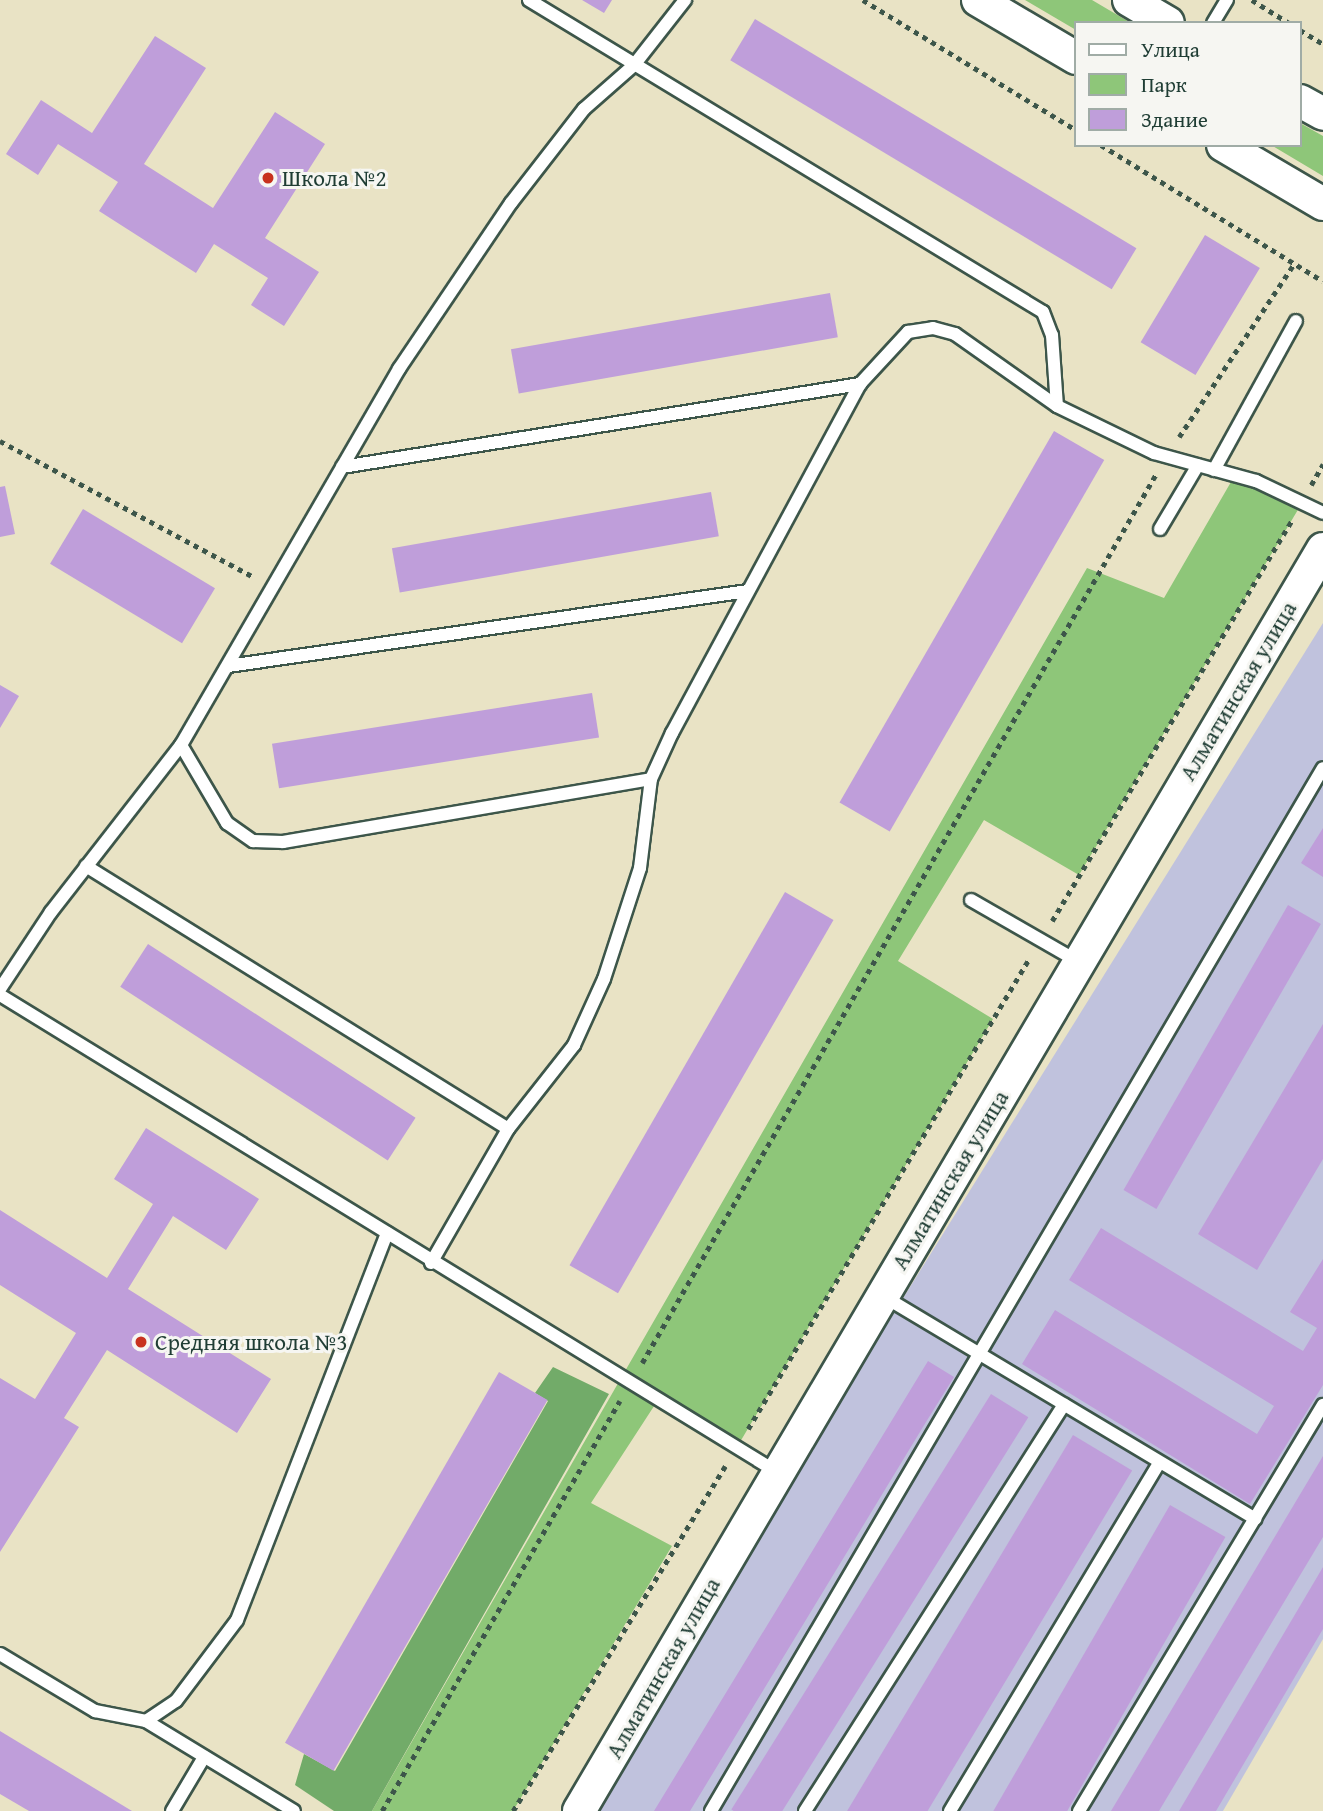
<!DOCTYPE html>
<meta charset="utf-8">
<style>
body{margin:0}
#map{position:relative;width:1323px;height:1811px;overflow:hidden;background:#e9e3c5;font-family:"Gentium Book Plus",serif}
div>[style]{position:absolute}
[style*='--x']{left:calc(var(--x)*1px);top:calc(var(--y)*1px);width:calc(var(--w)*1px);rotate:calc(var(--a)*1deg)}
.industrial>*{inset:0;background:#c0c2dd}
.green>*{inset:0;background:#8ec679}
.forest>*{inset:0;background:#72ab69}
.building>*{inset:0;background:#bf9eda;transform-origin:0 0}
.path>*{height:4.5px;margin-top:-2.25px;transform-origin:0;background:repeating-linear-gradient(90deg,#3d564a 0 5px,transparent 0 10px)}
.roads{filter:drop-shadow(2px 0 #3d564a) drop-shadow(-2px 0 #3d564a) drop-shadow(0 2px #3d564a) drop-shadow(0 -2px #3d564a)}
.service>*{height:12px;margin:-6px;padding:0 6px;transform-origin:6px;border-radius:6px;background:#fff}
.tertiary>*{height:32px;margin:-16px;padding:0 16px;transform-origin:16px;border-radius:16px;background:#fff}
.dots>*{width:19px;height:19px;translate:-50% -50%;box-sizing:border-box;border:4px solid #f6f6f2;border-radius:50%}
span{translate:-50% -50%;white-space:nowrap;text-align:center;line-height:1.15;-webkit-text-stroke:6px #f6f6f2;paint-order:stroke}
.poi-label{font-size:23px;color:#1f3d34}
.left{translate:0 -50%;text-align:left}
.street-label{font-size:23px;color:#1f3d34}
.legend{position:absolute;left:1074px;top:21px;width:228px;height:126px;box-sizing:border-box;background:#f6f6f2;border:2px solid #a0aca6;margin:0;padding:9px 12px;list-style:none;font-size:21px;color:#1f3d34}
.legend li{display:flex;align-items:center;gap:14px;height:35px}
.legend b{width:35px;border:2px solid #a0aca6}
</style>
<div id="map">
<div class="industrial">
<i style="clip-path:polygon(1323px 623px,1323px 1639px,1223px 1811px,584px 1811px)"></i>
</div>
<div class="green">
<i style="clip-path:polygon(1025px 0,1092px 0,1131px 23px,1076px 23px,1076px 30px)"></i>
<i style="clip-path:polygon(1300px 123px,1323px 136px,1323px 176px,1271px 145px,1300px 145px)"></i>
<i style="clip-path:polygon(1235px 475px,1302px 503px,1079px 875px,984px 820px,898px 961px,993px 1019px,737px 1447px,658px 1400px,591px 1503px,672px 1546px,513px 1811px,372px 1811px,1087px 568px,1164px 598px)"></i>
</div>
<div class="forest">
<i style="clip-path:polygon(553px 1367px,609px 1394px,372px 1811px,334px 1811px,295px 1785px,304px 1754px,335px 1771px,548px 1401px,535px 1393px)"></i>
</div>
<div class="building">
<i style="clip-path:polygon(582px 0,612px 0,604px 13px)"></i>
<i style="left:755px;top:19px;width:445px;height:48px;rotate:31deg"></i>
<i style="clip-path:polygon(155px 36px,206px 68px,144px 164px,213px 208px,275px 112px,325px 144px,265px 238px,319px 272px,284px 326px,251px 305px,268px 278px,214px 244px,196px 273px,99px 211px,118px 182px,58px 144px,38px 175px,6px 154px,41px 100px,92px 133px)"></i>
<i style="left:1205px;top:235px;width:64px;height:125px;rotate:31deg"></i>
<i style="left:830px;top:293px;width:45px;height:324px;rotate:80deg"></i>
<i style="left:1054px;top:431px;width:58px;height:429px;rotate:30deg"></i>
<i style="clip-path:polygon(5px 486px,15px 534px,0 537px,0 487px)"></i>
<i style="left:711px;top:492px;width:45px;height:324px;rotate:80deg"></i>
<i style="left:83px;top:509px;width:154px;height:64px;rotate:31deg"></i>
<i style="clip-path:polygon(0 685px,19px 696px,0 728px)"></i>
<i style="left:592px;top:693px;width:45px;height:324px;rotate:81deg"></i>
<i style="clip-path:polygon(1323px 828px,1323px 877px,1301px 863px)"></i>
<i style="left:785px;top:892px;width:56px;height:431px;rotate:30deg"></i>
<i style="left:1288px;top:905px;width:38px;height:329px;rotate:30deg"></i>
<i style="left:148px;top:944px;width:319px;height:51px;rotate:33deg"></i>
<i style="clip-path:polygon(1323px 1024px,1323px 1159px,1257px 1270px,1198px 1234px)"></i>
<i style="clip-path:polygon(146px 1128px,259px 1199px,226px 1250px,173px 1216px,128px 1289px,271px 1379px,237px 1433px,107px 1350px,64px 1418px,79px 1427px,0 1552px,0 1378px,35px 1399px,76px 1333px,0 1285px,0 1210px,107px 1278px,153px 1204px,114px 1179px)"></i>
<i style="clip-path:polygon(1101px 1228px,1303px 1351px,1317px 1328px,1290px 1312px,1323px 1259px,1323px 1385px,1250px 1504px,1022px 1364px,1055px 1310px,1257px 1434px,1274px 1406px,1069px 1280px)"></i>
<i style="clip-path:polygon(928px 1361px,954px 1377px,926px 1422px,690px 1811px,654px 1811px)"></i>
<i style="left:499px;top:1372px;width:56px;height:428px;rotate:30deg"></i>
<i style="left:991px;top:1394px;width:44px;height:490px;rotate:32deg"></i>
<i style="left:1073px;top:1435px;width:69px;height:439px;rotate:31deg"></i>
<i style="clip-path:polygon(1323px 1456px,1323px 1537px,1159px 1811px,1111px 1811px)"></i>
<i style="left:1170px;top:1505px;width:64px;height:356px;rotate:30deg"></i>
<i style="clip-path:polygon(1323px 1567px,1323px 1629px,1216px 1811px,1179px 1811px)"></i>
<i style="clip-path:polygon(0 1731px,132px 1811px,29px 1811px,0 1794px)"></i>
</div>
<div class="path">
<i style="--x:863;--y:0;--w:250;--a:31.4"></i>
<i style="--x:1252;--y:0;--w:44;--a:31.9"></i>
<i style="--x:1300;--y:30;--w:27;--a:31"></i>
<i style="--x:1101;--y:145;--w:260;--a:31.5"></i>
<i style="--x:1179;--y:437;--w:208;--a:-56.4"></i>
<i style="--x:0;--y:441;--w:288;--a:28.2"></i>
<i style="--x:1311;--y:485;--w:24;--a:-60"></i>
<i style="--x:1052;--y:921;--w:467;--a:-59.1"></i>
<i style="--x:642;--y:1363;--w:1027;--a:-59.96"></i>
<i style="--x:748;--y:1429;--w:548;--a:-59.13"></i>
<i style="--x:382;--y:1811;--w:474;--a:-59.9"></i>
<i style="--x:513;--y:1811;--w:405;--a:-58.4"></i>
</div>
<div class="roads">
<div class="service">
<i style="--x:529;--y:0;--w:601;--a:31.26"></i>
<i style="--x:1043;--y:312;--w:25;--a:69"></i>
<i style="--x:1052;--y:335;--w:71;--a:86"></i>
<i style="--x:1213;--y:23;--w:27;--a:-59"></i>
<i style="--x:342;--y:467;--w:525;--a:-9.1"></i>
<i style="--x:1214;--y:470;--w:170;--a:-61.2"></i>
<i style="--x:1160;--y:529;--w:74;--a:-59.3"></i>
<i style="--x:228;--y:666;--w:525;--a:-8.21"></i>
<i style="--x:181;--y:745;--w:91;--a:59.5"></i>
<i style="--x:227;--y:823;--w:32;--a:35"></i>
<i style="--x:253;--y:841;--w:30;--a:2"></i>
<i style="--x:283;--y:842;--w:373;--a:-9.7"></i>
<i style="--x:86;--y:866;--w:497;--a:31.9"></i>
<i style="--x:971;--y:900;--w:125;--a:29.9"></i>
<i style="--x:0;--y:989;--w:92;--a:-56.5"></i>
<i style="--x:51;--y:912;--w:212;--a:-52.1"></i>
<i style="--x:181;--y:745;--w:435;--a:-59.9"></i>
<i style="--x:399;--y:369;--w:200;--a:-56"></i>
<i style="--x:511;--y:203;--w:119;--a:-52.2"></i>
<i style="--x:584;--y:109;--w:67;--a:-41.3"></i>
<i style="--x:634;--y:65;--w:83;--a:-51.9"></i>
<i style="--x:0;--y:995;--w:912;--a:31.55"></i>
<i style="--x:431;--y:1263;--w:155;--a:-60.1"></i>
<i style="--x:508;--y:1129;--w:107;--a:-51.8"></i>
<i style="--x:574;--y:1045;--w:72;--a:-65.6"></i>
<i style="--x:604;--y:979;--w:117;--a:-72"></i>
<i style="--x:640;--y:868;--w:90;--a:-83"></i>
<i style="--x:651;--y:779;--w:51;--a:-65.5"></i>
<i style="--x:672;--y:733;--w:396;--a:-61.7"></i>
<i style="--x:860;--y:384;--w:71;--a:-47.3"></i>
<i style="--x:908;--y:332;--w:25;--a:-9"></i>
<i style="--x:933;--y:328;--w:23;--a:15"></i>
<i style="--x:955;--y:334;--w:125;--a:35.2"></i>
<i style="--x:1057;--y:406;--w:108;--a:25.9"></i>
<i style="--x:1154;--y:453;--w:106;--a:15.4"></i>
<i style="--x:1256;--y:481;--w:74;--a:25.5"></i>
<i style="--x:883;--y:1296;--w:434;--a:30.9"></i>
<i style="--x:0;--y:1654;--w:111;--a:31"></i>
<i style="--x:95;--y:1711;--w:52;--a:11.1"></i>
<i style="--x:146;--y:1721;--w:36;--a:-34"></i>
<i style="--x:176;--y:1701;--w:101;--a:-53"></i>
<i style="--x:237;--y:1620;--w:415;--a:-68.8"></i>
<i style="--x:146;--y:1721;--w:173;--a:31.3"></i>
<i style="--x:172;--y:1811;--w:63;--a:-59.3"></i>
<i style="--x:711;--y:1811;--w:1209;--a:-59.6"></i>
<i style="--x:805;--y:1811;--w:482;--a:-57.5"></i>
<i style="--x:950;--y:1811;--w:406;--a:-59"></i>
<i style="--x:1079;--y:1811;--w:474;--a:-59"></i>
</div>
<div class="tertiary">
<i style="--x:978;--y:0;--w:114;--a:30.6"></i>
<i style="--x:1129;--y:0;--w:45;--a:30.5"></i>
<i style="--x:1300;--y:101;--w:26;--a:29"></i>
<i style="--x:1223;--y:145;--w:116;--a:30.5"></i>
<i style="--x:579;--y:1811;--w:1465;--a:-59.48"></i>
</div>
</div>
<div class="dots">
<i style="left:268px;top:178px;background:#c8321e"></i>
<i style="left:141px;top:1342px;background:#c8321e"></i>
</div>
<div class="poi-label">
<span class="left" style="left:282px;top:178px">Школа №2</span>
<span class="left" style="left:155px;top:1342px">Средняя школа №3</span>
</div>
<div class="street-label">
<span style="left:1238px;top:691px;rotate:-59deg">Алматинская улица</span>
<span style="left:950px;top:1180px;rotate:-59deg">Алматинская улица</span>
<span style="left:663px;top:1668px;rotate:-60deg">Алматинская улица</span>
</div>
<ul class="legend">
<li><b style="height:9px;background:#fff"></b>Улица</li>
<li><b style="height:19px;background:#8ec679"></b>Парк</li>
<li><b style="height:19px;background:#bf9eda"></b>Здание</li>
</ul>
</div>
